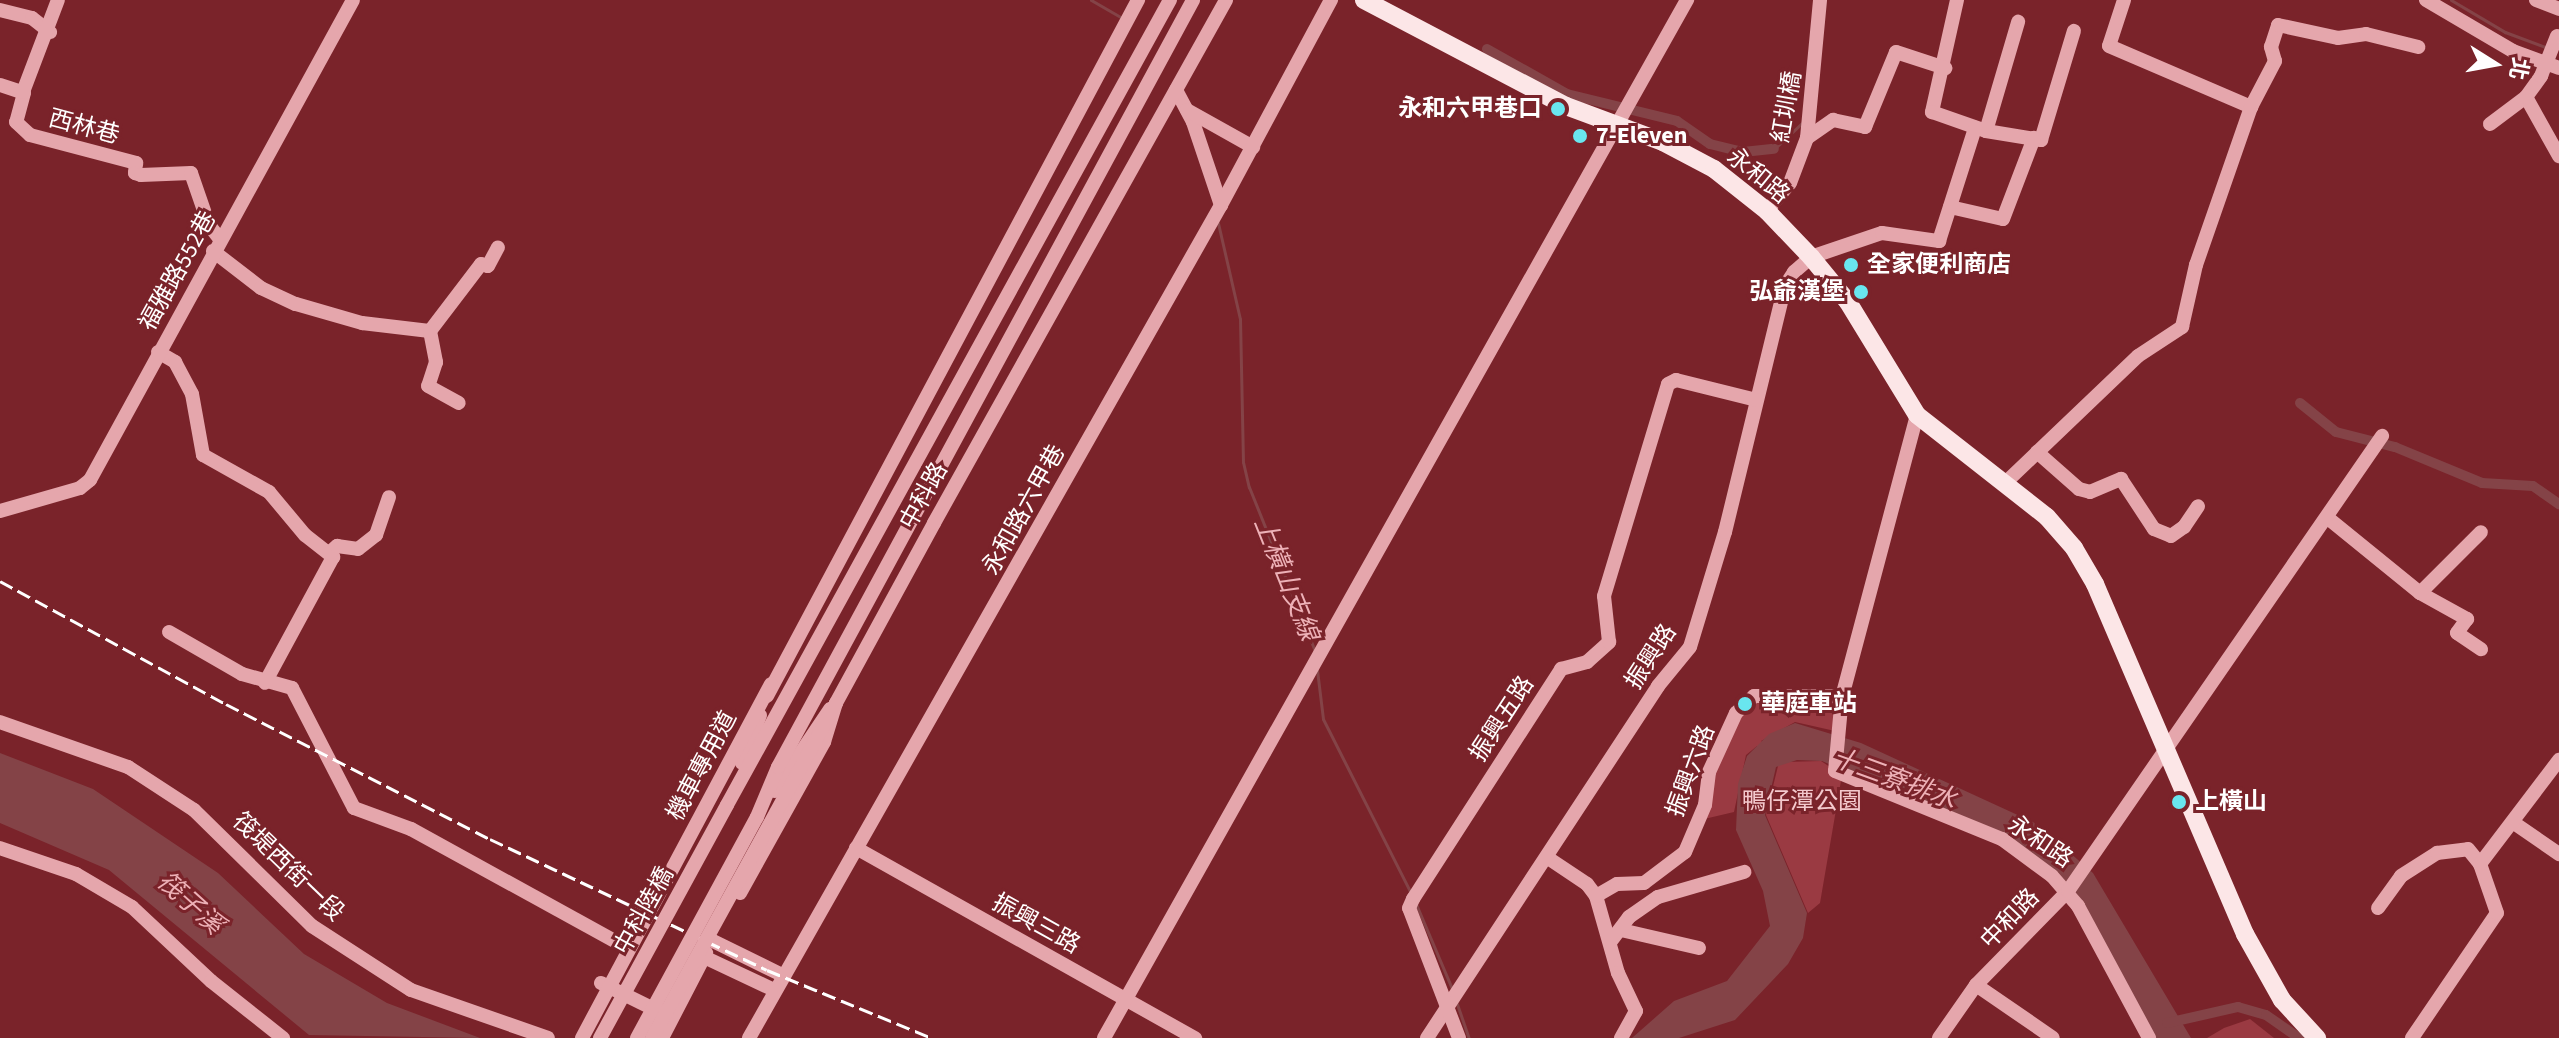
<!DOCTYPE html>
<meta charset="utf-8">
<style>
body{margin:0}
#map{position:relative;width:2559px;height:1038px;overflow:hidden;background:#7a232a;font-family:"Source Sans 3","Noto Sans TC",sans-serif}
div>[style]{position:absolute}
[style*='--x']{left:calc(var(--x)*1px);top:calc(var(--y)*1px);width:calc(var(--w)*1px);rotate:calc(var(--a)*1deg)}
.green>*{inset:0;background:#9a3a42}
.water>*{inset:0;background:#844347}
.stream>*{height:3px;margin:-1.5px;padding:0 1.5px;transform-origin:1.5px;border-radius:1.5px;background:#844347}
.canal>*{height:10px;margin:-5px;padding:0 5px;transform-origin:5px;border-radius:5px;background:#844347}
.minor>*{height:14px;margin:-7px;padding:0 7px;transform-origin:7px;border-radius:7px;background:#e5a6ac}
.major>*{height:18px;margin:-9px;padding:0 9px;transform-origin:9px;border-radius:9px;background:#fce6e7}
.rail>*{height:3px;margin-top:-1.5px;transform-origin:0;background:repeating-linear-gradient(90deg,#fff 0 14px,transparent 0 20px)}
.minor-bridge>*{height:14px;margin:-7px;padding:0 7px;transform-origin:7px;border-radius:7px;background:#e5a6ac}
.dots>*{width:22px;height:22px;translate:-50% -50%;box-sizing:border-box;border:4px solid #7a232a;border-radius:50%}
span{translate:-50% -50%;white-space:nowrap;text-align:center;line-height:1.15;-webkit-text-stroke:6px #7a232a;paint-order:stroke}
.street-label{font-size:24px;color:#fff}
.poi-label{font-size:24px;color:#fff;font-weight:700}
.right{translate:-100% -50%;text-align:right}
.left{translate:0 -50%;text-align:left}
.park-label{font-size:24px;color:#f4c9cd}
.water-label{font-size:26px;color:#edb1b7;font-style:italic}
.north{position:absolute;left:2455px;top:24px;width:80px;height:80px;-webkit-text-stroke:6px #7a232a;paint-order:stroke;rotate:101deg;font-size:22px;font-weight:700;line-height:32px;text-align:center;color:#fff}
.north::after{content:'';display:block;margin:auto;width:28px;height:36px;background:#fff;clip-path:polygon(50% 0,100% 100%,50% 72%,0 100%)}
</style>
<div id="map">
<div class="green">
<i style="clip-path:polygon(1754px 696px,1841px 696px,1835px 731px,1795px 722px,1761px 741px,1784px 762px,1821px 761px,1842px 775px,1820px 903px,1808px 913px,1766px 815px,1778px 766px,1757px 746px,1746px 755px,1734px 812px,1700px 820px,1709px 772px)"></i>
<i style="clip-path:polygon(2250px 1019px,2274px 1038px,2207px 1038px,2224px 1028px)"></i>
</div>
<div class="water">
<i style="clip-path:polygon(1795px 723px,1861px 743px,2037px 824px,2093px 873px,2191px 1038px,2152px 1038px,2075px 893px,1973px 827px,1822px 761px,1797px 760px,1776px 767px,1765px 815px,1807px 913px,1803px 938px,1788px 964px,1735px 1020px,1679px 1038px,1632px 1038px,1674px 1001px,1727px 981px,1770px 926px,1763px 891px,1736px 830px,1738px 784px,1747px 756px,1769px 734px)"></i>
<i style="clip-path:polygon(0 753px,93px 789px,218px 873px,304px 954px,387px 1003px,480px 1038px,309px 1035px,109px 870px,0 823px)"></i>
</div>
<div class="stream">
<i style="--x:1091;--y:0;--w:34;--a:30"></i>
<i style="--x:2451;--y:0;--w:63;--a:30.7"></i>
<i style="--x:2505;--y:32;--w:46;--a:20.4"></i>
<i style="--x:1774;--y:149;--w:38;--a:-43"></i>
<i style="--x:1218;--y:223;--w:98;--a:77.1"></i>
<i style="--x:1240;--y:319;--w:143;--a:88.8"></i>
<i style="--x:1243;--y:462;--w:26;--a:77"></i>
<i style="--x:1249;--y:487;--w:177;--a:68.1"></i>
<i style="--x:1317;--y:670;--w:49;--a:83"></i>
<i style="--x:1323;--y:719;--w:195;--a:63.2"></i>
<i style="--x:1416;--y:904;--w:92;--a:67"></i>
<i style="--x:1457;--y:1004;--w:36;--a:71"></i>
</div>
<div class="canal">
<i style="--x:1487;--y:49;--w:92;--a:29.4"></i>
<i style="--x:1567;--y:94;--w:113;--a:13.8"></i>
<i style="--x:1677;--y:121;--w:40;--a:34.9"></i>
<i style="--x:1710;--y:144;--w:34;--a:14"></i>
<i style="--x:1743;--y:152;--w:31;--a:-6"></i>
<i style="--x:2300;--y:403;--w:46;--a:38.9"></i>
<i style="--x:2336;--y:432;--w:61;--a:14.3"></i>
<i style="--x:2395;--y:447;--w:94;--a:22.5"></i>
<i style="--x:2482;--y:483;--w:51;--a:3.4"></i>
<i style="--x:2533;--y:486;--w:32;--a:35"></i>
<i style="--x:2167;--y:1023;--w:73;--a:-12.7"></i>
<i style="--x:2238;--y:1007;--w:29;--a:16"></i>
<i style="--x:2266;--y:1015;--w:40;--a:34.9"></i>
</div>
<div class="minor">
<i style="--x:1957;--y:0;--w:115;--a:102.6"></i>
<i style="--x:1932;--y:112;--w:57;--a:19.4"></i>
<i style="--x:1986;--y:131;--w:56;--a:9.3"></i>
<i style="--x:2041;--y:140;--w:114;--a:-73.2"></i>
<i style="--x:2124;--y:0;--w:48;--a:108.1"></i>
<i style="--x:2109;--y:46;--w:155;--a:23.2"></i>
<i style="--x:2426;--y:0;--w:101;--a:30.4"></i>
<i style="--x:2513;--y:51;--w:49;--a:20.3"></i>
<i style="--x:2536;--y:0;--w:25;--a:21"></i>
<i style="--x:0;--y:10;--w:33;--a:14"></i>
<i style="--x:32;--y:18;--w:23;--a:38"></i>
<i style="--x:0;--y:85;--w:25;--a:18"></i>
<i style="--x:24;--y:93;--w:30;--a:105"></i>
<i style="--x:16;--y:122;--w:19;--a:43"></i>
<i style="--x:30;--y:135;--w:110;--a:14.8"></i>
<i style="--x:136;--y:163;--w:10;--a:96"></i>
<i style="--x:135;--y:173;--w:6;--a:18"></i>
<i style="--x:141;--y:175;--w:50;--a:-2.3"></i>
<i style="--x:191;--y:173;--w:55;--a:70.9"></i>
<i style="--x:209;--y:225;--w:16;--a:52"></i>
<i style="--x:1176;--y:90;--w:36;--a:62"></i>
<i style="--x:1193;--y:122;--w:88;--a:71.4"></i>
<i style="--x:23;--y:92;--w:98;--a:-69.2"></i>
<i style="--x:2526;--y:97;--w:68;--a:60.8"></i>
<i style="--x:1187;--y:110;--w:76;--a:29.3"></i>
<i style="--x:2490;--y:124;--w:45;--a:-36.9"></i>
<i style="--x:2526;--y:97;--w:26;--a:-54"></i>
<i style="--x:2541;--y:76;--w:43;--a:-68.2"></i>
<i style="--x:1986;--y:131;--w:114;--a:-73.6"></i>
<i style="--x:1807;--y:138;--w:32;--a:-35"></i>
<i style="--x:1833;--y:120;--w:33;--a:12"></i>
<i style="--x:1865;--y:127;--w:81;--a:-67.5"></i>
<i style="--x:1896;--y:52;--w:52;--a:18.1"></i>
<i style="--x:1950;--y:207;--w:54;--a:12.8"></i>
<i style="--x:2003;--y:219;--w:87;--a:-69.1"></i>
<i style="--x:1767;--y:211;--w:36;--a:-51"></i>
<i style="--x:1790;--y:183;--w:48;--a:-69.3"></i>
<i style="--x:1807;--y:138;--w:139;--a:-84.6"></i>
<i style="--x:213;--y:251;--w:61;--a:37.6"></i>
<i style="--x:261;--y:288;--w:38;--a:25"></i>
<i style="--x:296;--y:304;--w:69;--a:16.1"></i>
<i style="--x:362;--y:323;--w:68;--a:6.7"></i>
<i style="--x:430;--y:331;--w:32;--a:79"></i>
<i style="--x:436;--y:362;--w:25;--a:108"></i>
<i style="--x:428;--y:386;--w:35;--a:29"></i>
<i style="--x:430;--y:331;--w:84;--a:-52.7"></i>
<i style="--x:481;--y:264;--w:7;--a:16"></i>
<i style="--x:488;--y:266;--w:21;--a:-62"></i>
<i style="--x:158;--y:352;--w:20;--a:30"></i>
<i style="--x:175;--y:362;--w:36;--a:62"></i>
<i style="--x:192;--y:394;--w:62;--a:79.8"></i>
<i style="--x:203;--y:455;--w:76;--a:29.3"></i>
<i style="--x:269;--y:492;--w:56;--a:50.1"></i>
<i style="--x:305;--y:535;--w:36;--a:38"></i>
<i style="--x:333;--y:557;--w:143;--a:118.4"></i>
<i style="--x:1917;--y:415;--w:291;--a:104.9"></i>
<i style="--x:1842;--y:696;--w:75;--a:95.3"></i>
<i style="--x:1835;--y:771;--w:180;--a:22.2"></i>
<i style="--x:2002;--y:839;--w:62;--a:36.5"></i>
<i style="--x:2052;--y:876;--w:40;--a:49"></i>
<i style="--x:2078;--y:906;--w:150;--a:61.7"></i>
<i style="--x:2037;--y:452;--w:56;--a:41.4"></i>
<i style="--x:2079;--y:489;--w:11;--a:15"></i>
<i style="--x:2090;--y:492;--w:34;--a:-23"></i>
<i style="--x:2121;--y:479;--w:60;--a:56.6"></i>
<i style="--x:2154;--y:529;--w:18;--a:22"></i>
<i style="--x:2171;--y:536;--w:16;--a:-35"></i>
<i style="--x:2184;--y:527;--w:25;--a:-56"></i>
<i style="--x:2004;--y:484;--w:185;--a:-43.7"></i>
<i style="--x:2138;--y:356;--w:53;--a:-33.4"></i>
<i style="--x:2182;--y:327;--w:64;--a:-77.3"></i>
<i style="--x:2196;--y:265;--w:167;--a:-70.8"></i>
<i style="--x:2251;--y:107;--w:52;--a:-62.4"></i>
<i style="--x:2275;--y:61;--w:15;--a:-106"></i>
<i style="--x:2271;--y:47;--w:23;--a:-72"></i>
<i style="--x:2278;--y:25;--w:61;--a:12.2"></i>
<i style="--x:2338;--y:38;--w:28;--a:-8"></i>
<i style="--x:2366;--y:34;--w:54;--a:14"></i>
<i style="--x:0;--y:511;--w:83;--a:-16"></i>
<i style="--x:80;--y:488;--w:13;--a:-39"></i>
<i style="--x:90;--y:480;--w:547;--a:-61.28"></i>
<i style="--x:2329;--y:519;--w:117;--a:39.1"></i>
<i style="--x:2420;--y:593;--w:86;--a:-45"></i>
<i style="--x:329;--y:553;--w:11;--a:-41"></i>
<i style="--x:337;--y:546;--w:21;--a:8"></i>
<i style="--x:358;--y:549;--w:23;--a:-38"></i>
<i style="--x:376;--y:535;--w:40;--a:-71.1"></i>
<i style="--x:2420;--y:593;--w:54;--a:29"></i>
<i style="--x:2467;--y:619;--w:17;--a:126"></i>
<i style="--x:2457;--y:633;--w:29;--a:34"></i>
<i style="--x:169;--y:632;--w:84;--a:29.9"></i>
<i style="--x:242;--y:674;--w:52;--a:15.6"></i>
<i style="--x:292;--y:688;--w:135;--a:62.7"></i>
<i style="--x:354;--y:808;--w:61;--a:20.2"></i>
<i style="--x:411;--y:829;--w:241;--a:28.8"></i>
<i style="--x:767;--y:696;--w:789;--a:-61.94"></i>
<i style="--x:0;--y:722;--w:136;--a:19.4"></i>
<i style="--x:128;--y:767;--w:79;--a:33.1"></i>
<i style="--x:194;--y:810;--w:165;--a:44.5"></i>
<i style="--x:312;--y:926;--w:118;--a:32.9"></i>
<i style="--x:411;--y:990;--w:145;--a:19.3"></i>
<i style="--x:742;--y:763;--w:51;--a:-69.4"></i>
<i style="--x:775;--y:791;--w:99;--a:-56.1"></i>
<i style="--x:727;--y:805;--w:919;--a:-61.18"></i>
<i style="--x:757;--y:817;--w:54;--a:-67.2"></i>
<i style="--x:778;--y:767;--w:872;--a:-61.58"></i>
<i style="--x:2514;--y:823;--w:55;--a:34.6"></i>
<i style="--x:0;--y:848;--w:80;--a:18.9"></i>
<i style="--x:76;--y:874;--w:65;--a:30.5"></i>
<i style="--x:132;--y:907;--w:108;--a:43.1"></i>
<i style="--x:211;--y:981;--w:92;--a:38.4"></i>
<i style="--x:856;--y:848;--w:389;--a:29.3"></i>
<i style="--x:1548;--y:858;--w:47;--a:33.7"></i>
<i style="--x:1587;--y:884;--w:15;--a:53"></i>
<i style="--x:1596;--y:896;--w:80;--a:74.1"></i>
<i style="--x:1618;--y:973;--w:42;--a:64.7"></i>
<i style="--x:1636;--y:1011;--w:31;--a:119"></i>
<i style="--x:740;--y:893;--w:173;--a:-60.9"></i>
<i style="--x:824;--y:742;--w:41;--a:-72.9"></i>
<i style="--x:836;--y:703;--w:205;--a:-61.4"></i>
<i style="--x:934;--y:523;--w:599;--a:-60.82"></i>
<i style="--x:1596;--y:896;--w:24;--a:-30"></i>
<i style="--x:1617;--y:884;--w:27;--a:-2"></i>
<i style="--x:1644;--y:883;--w:51;--a:-37.1"></i>
<i style="--x:1685;--y:852;--w:51;--a:-66.9"></i>
<i style="--x:1705;--y:805;--w:33;--a:-83"></i>
<i style="--x:1709;--y:772;--w:65;--a:-65.4"></i>
<i style="--x:1736;--y:713;--w:25;--a:-43"></i>
<i style="--x:1754;--y:696;--w:88;--a:0"></i>
<i style="--x:2378;--y:908;--w:39;--a:-54"></i>
<i style="--x:2401;--y:876;--w:43;--a:-32.6"></i>
<i style="--x:2437;--y:853;--w:31;--a:-7"></i>
<i style="--x:2468;--y:849;--w:19;--a:51"></i>
<i style="--x:1621;--y:930;--w:80;--a:13"></i>
<i style="--x:713;--y:941;--w:77;--a:26.2"></i>
<i style="--x:1611;--y:941;--w:30;--a:-53"></i>
<i style="--x:1629;--y:917;--w:35;--a:-35"></i>
<i style="--x:1658;--y:897;--w:90;--a:-16.2"></i>
<i style="--x:704;--y:957;--w:77;--a:25.2"></i>
<i style="--x:601;--y:983;--w:68;--a:26.2"></i>
<i style="--x:1976;--y:985;--w:93;--a:34.5"></i>
<i style="--x:662;--y:1038;--w:96;--a:-62.6"></i>
<i style="--x:749;--y:1038;--w:957;--a:-60.46"></i>
<i style="--x:1221;--y:205;--w:233;--a:-61.8"></i>
<i style="--x:1104;--y:1038;--w:1191;--a:-60.68"></i>
<i style="--x:1427;--y:1038;--w:421;--a:-56.7"></i>
<i style="--x:1658;--y:686;--w:50;--a:-50.6"></i>
<i style="--x:1690;--y:647;--w:120;--a:-73.1"></i>
<i style="--x:1725;--y:532;--w:253;--a:-76.3"></i>
<i style="--x:1785;--y:286;--w:17;--a:-57"></i>
<i style="--x:1794;--y:272;--w:23;--a:-41"></i>
<i style="--x:1811;--y:257;--w:75;--a:-18.7"></i>
<i style="--x:1882;--y:233;--w:58;--a:8"></i>
<i style="--x:1939;--y:241;--w:119;--a:-72.3"></i>
<i style="--x:1459;--y:1038;--w:139;--a:-111"></i>
<i style="--x:1409;--y:908;--w:10;--a:-66"></i>
<i style="--x:1413;--y:899;--w:274;--a:-57.2"></i>
<i style="--x:1561;--y:669;--w:27;--a:-15"></i>
<i style="--x:1587;--y:662;--w:30;--a:-42"></i>
<i style="--x:1609;--y:642;--w:46;--a:-96.2"></i>
<i style="--x:1604;--y:596;--w:221;--a:-73.2"></i>
<i style="--x:1668;--y:384;--w:9;--a:-27"></i>
<i style="--x:1676;--y:380;--w:83;--a:13.9"></i>
<i style="--x:1939;--y:1038;--w:65;--a:-55.1"></i>
<i style="--x:1976;--y:985;--w:132;--a:-45.6"></i>
<i style="--x:2068;--y:891;--w:553;--a:-55.39"></i>
<i style="--x:2412;--y:1038;--w:151;--a:-55.8"></i>
<i style="--x:2497;--y:913;--w:52;--a:-109.1"></i>
<i style="--x:2480;--y:864;--w:131;--a:-52.8"></i>
</div>
<div class="major">
<i style="--x:1364;--y:0;--w:228;--a:27.7"></i>
<i style="--x:1566;--y:106;--w:103;--a:20.4"></i>
<i style="--x:1663;--y:142;--w:58;--a:27.9"></i>
<i style="--x:1714;--y:169;--w:68;--a:38.4"></i>
<i style="--x:1767;--y:211;--w:64;--a:46.3"></i>
<i style="--x:1811;--y:257;--w:58;--a:50.6"></i>
<i style="--x:1848;--y:302;--w:132;--a:58.6"></i>
<i style="--x:1917;--y:415;--w:165;--a:38.1"></i>
<i style="--x:2047;--y:517;--w:41;--a:48.9"></i>
<i style="--x:2074;--y:548;--w:42;--a:59.7"></i>
<i style="--x:2095;--y:584;--w:381;--a:66.8"></i>
<i style="--x:2245;--y:934;--w:76;--a:60.7"></i>
<i style="--x:2282;--y:1000;--w:52;--a:47.4"></i>
</div>
<div class="rail">
<i style="--x:0;--y:581;--w:257;--a:28.6"></i>
<i style="--x:226;--y:704;--w:297;--a:27.1"></i>
<i style="--x:490;--y:839;--w:306;--a:25.3"></i>
<i style="--x:767;--y:970;--w:178;--a:22.4"></i>
</div>
<div class="minor-bridge">
<i style="--x:582;--y:1038;--w:401;--a:-61.9"></i>
<i style="--x:600;--y:1038;--w:265;--a:-61.4"></i>
<i style="--x:637;--y:1038;--w:251;--a:-61.5"></i>
<i style="--x:652;--y:1038;--w:382;--a:-61.2"></i>
</div>
<div class="dots">
<i style="left:1558px;top:109px;background:#69e6ef"></i>
<i style="left:1580px;top:136px;background:#69e6ef"></i>
<i style="left:1851px;top:265px;background:#69e6ef"></i>
<i style="left:1861px;top:292px;background:#69e6ef"></i>
<i style="left:1745px;top:704px;background:#69e6ef"></i>
<i style="left:2179px;top:802px;background:#69e6ef"></i>
</div>
<div class="street-label">
<span style="left:1787px;top:107px;rotate:-80deg">紅圳橋</span>
<span style="left:84px;top:127px;rotate:15deg">西林巷</span>
<span style="left:1758px;top:176px;rotate:39deg">永和路</span>
<span style="left:178px;top:271px;rotate:-61deg">福雅路552巷</span>
<span style="left:924px;top:496px;rotate:-61deg">中科路</span>
<span style="left:1024px;top:510px;rotate:-61deg">永和路六甲巷</span>
<span style="left:1651px;top:657px;rotate:-57deg">振興路</span>
<span style="left:1502px;top:719px;rotate:-57deg">振興五路</span>
<span style="left:702px;top:766px;rotate:-62deg">機車專用道</span>
<span style="left:1691px;top:771px;rotate:-70deg">振興六路</span>
<span style="left:2040px;top:842px;rotate:34deg">永和路</span>
<span style="left:288px;top:867px;rotate:44deg">筏堤西街一段</span>
<span style="left:644px;top:911px;rotate:-61deg">中科陸橋</span>
<span style="left:2010px;top:919px;rotate:-46deg">中和路</span>
<span style="left:1036px;top:924px;rotate:29deg">振興三路</span>
</div>
<div class="poi-label">
<span class="right" style="left:1542px;top:109px">永和六甲巷口</span>
<span class="left" style="left:1596px;top:136px">7-Eleven</span>
<span class="left" style="left:1867px;top:265px">全家便利商店</span>
<span class="right" style="left:1845px;top:292px">弘爺漢堡</span>
<span class="left" style="left:1761px;top:704px">華庭車站</span>
<span class="left" style="left:2195px;top:802px">上橫山</span>
</div>
<div class="park-label">
<span style="left:1802px;top:802px">鴨仔潭公園</span>
</div>
<div class="water-label">
<span style="left:1286px;top:579px;rotate:68deg">上橫山支線</span>
<span style="left:1894px;top:779px;rotate:20deg">十三寮排水</span>
<span style="left:190px;top:903px;rotate:42deg">筏子溪</span>
</div>
<div class="north">北</div>
</div>
